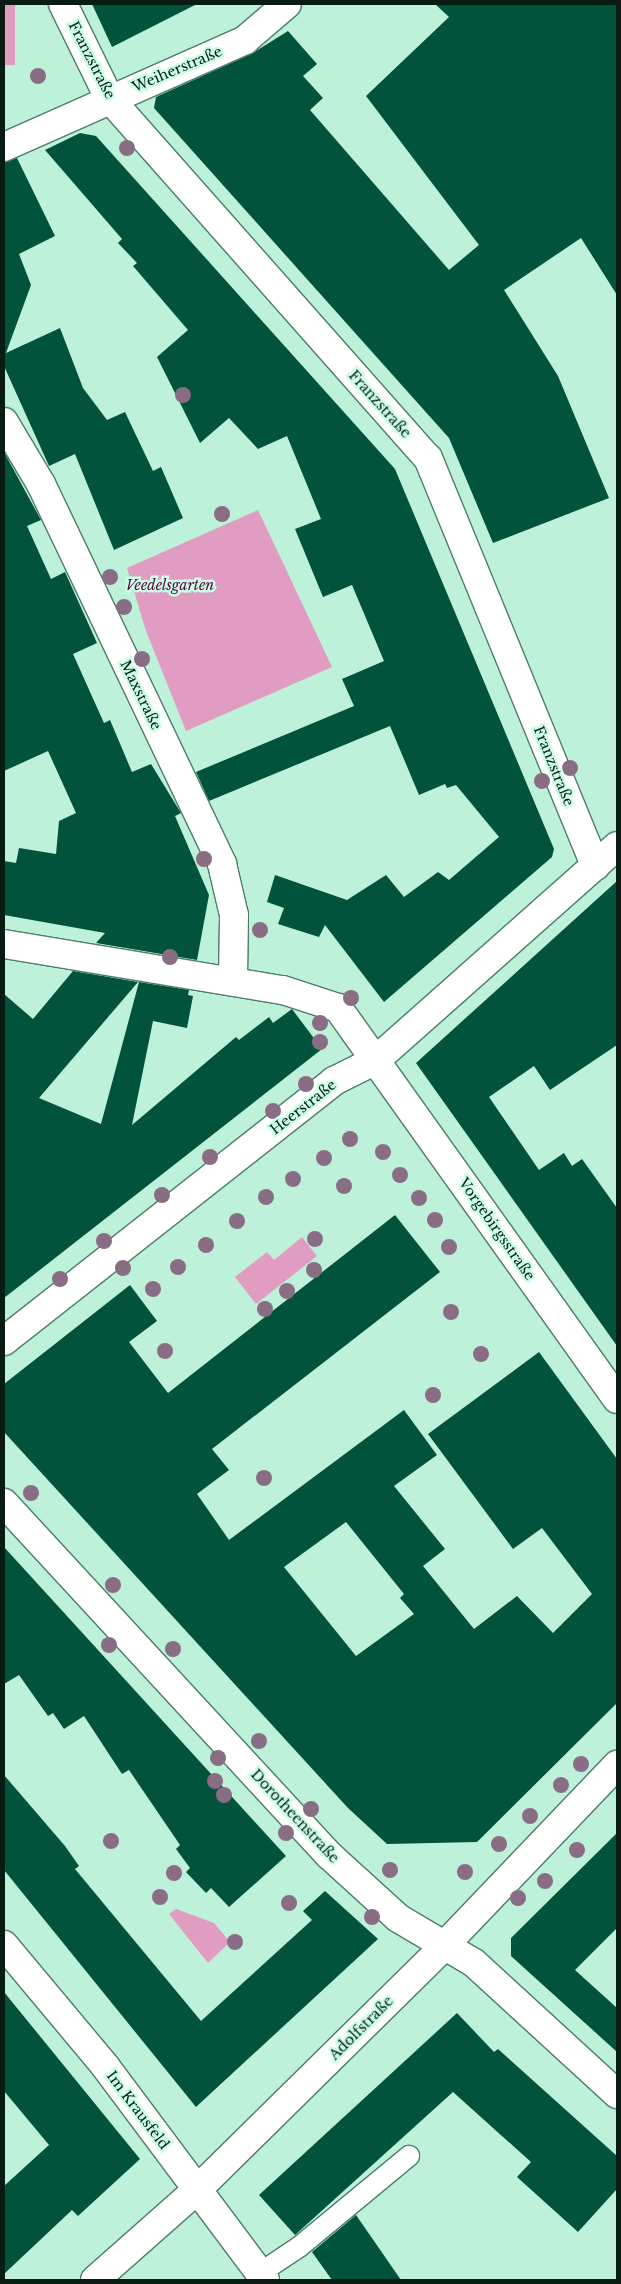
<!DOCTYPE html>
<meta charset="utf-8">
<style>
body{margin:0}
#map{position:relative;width:621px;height:2284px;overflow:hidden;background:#bef1da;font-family:"Libre Baskerville",serif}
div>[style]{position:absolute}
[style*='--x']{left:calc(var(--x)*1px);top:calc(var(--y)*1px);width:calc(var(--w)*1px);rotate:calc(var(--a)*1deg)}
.green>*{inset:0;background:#e19cc2;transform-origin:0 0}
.building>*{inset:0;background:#01533b}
.roads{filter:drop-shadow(1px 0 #4d7d69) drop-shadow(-1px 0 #4d7d69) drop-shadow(0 1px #4d7d69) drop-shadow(0 -1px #4d7d69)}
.lane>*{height:20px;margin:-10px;padding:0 10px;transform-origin:10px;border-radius:10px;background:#fff}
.street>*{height:28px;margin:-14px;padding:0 14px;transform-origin:14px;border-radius:14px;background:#fff}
.trees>*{width:16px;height:16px;margin:-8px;border-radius:50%;background:#886d85}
span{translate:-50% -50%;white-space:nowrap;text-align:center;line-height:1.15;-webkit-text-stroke:5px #cbfee7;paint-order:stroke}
.street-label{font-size:14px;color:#081c14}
.park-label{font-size:14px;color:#5b0140;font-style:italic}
.frame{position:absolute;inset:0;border:5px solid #081c14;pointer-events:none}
</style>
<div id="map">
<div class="green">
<i style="left:4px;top:4px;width:11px;height:61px"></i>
<i style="clip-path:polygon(258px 510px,332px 667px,186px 731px,146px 631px,127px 568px)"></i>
<i style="clip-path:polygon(302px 1237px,317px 1256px,256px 1304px,235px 1277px,267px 1252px,274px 1260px)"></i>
<i style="clip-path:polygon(176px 1909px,214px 1923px,230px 1942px,208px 1963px,169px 1914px)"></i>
</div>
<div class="building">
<i style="clip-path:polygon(92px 4px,197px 4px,112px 47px)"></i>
<i style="clip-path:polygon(435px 4px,617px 4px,617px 295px,581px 238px,504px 290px,558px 376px,609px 498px,493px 543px,449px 438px,154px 108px,156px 97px,251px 54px,288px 31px,317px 64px,303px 76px,323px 98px,310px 110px,449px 270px,479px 245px,366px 96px,449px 17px)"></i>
<i style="clip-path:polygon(80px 133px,96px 136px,395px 469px,554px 849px,552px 857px,384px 1002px,325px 925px,319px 937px,278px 924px,284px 908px,267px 902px,275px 875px,347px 900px,386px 875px,404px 897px,438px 872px,449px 880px,499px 837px,456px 785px,447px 788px,445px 784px,419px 795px,390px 726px,209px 801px,196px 772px,354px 706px,342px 679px,384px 661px,352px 585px,323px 597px,295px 529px,321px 519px,287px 436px,258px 449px,229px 418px,200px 443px,157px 357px,188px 330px,133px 266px,137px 263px,118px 243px,122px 239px,45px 150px)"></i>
<i style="clip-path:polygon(17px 158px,55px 236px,19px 254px,31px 285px,6px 353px,60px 328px,83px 388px,107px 420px,125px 412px,153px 471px,161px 467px,183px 518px,114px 550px,75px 454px,49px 466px,4px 366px,4px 162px)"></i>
<i style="clip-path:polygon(4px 452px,41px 520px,27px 526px,51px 579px,65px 572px,97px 643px,73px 654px,104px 723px,110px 720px,132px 772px,151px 764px,181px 813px,175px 816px,209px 895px,197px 960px,96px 943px,105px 933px,4px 915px,4px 861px,16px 863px,19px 848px,56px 854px,59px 821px,76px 813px,48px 751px,4px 771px)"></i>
<i style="clip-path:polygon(617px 881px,617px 1045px,550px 1090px,534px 1066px,489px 1097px,539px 1170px,564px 1153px,572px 1166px,582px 1159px,617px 1208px,617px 1346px,416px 1063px)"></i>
<i style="clip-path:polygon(73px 971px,138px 982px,39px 1098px,101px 1124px,139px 982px,189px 990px,188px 995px,193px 996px,187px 1028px,153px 1021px,132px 1125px,236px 1037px,239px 1040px,269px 1017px,273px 1023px,292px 1009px,322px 1049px,4px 1298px,4px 994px,33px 1019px)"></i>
<i style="clip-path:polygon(evenodd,395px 1215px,440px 1272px,212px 1449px,229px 1470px,197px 1494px,229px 1540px,404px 1410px,437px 1455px,394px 1486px,445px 1549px,423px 1566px,474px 1629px,517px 1596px,553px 1633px,592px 1594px,542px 1528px,513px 1549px,428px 1434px,539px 1352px,617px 1459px,617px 1703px,477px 1842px,387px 1844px,348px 1808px,4px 1432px,4px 1384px,130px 1285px,157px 1321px,129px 1342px,168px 1393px,395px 1215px,346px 1522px,404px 1594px,400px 1598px,414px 1614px,356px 1656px,284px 1567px,346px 1522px)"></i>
<i style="clip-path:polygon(4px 1547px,286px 1856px,229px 1907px,211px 1888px,206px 1893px,186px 1872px,190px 1868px,176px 1849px,180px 1845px,129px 1770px,122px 1774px,84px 1716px,64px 1729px,53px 1713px,48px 1716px,19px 1675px,4px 1684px)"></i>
<i style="clip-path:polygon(4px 1775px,65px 1846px,79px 1866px,75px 1869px,201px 2021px,312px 1920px,303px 1911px,325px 1891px,378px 1939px,196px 2107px,4px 1870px)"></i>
<i style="clip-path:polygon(617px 1833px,617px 1928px,575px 1970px,617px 2008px,617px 2052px,511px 1956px,511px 1938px)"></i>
<i style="clip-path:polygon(4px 1992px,140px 2159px,78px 2216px,72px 2210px,4px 2274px,4px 2186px,49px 2145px,4px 2091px)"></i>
<i style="clip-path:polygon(457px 2013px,494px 2052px,498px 2049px,617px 2156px,617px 2189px,578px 2232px,517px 2177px,531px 2162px,453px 2092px,295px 2235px,259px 2195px)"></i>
<i style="clip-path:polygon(356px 2215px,401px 2280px,332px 2280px,312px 2252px)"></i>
</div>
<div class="roads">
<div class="lane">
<i style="--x:260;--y:2273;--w:47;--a:-33.7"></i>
<i style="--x:299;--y:2247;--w:143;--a:-39.6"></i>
</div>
<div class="street">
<i style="--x:63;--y:4;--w:105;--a:63.9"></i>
<i style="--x:109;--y:98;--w:481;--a:48.5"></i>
<i style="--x:428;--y:458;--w:441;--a:67.7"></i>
<i style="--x:4;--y:147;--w:264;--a:-23.9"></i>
<i style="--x:245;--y:40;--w:55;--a:-40.6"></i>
<i style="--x:4;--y:422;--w:72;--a:59.2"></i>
<i style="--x:41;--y:484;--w:421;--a:64.5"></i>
<i style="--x:222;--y:864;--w:52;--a:76.8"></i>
<i style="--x:234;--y:915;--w:66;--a:90.9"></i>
<i style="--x:4;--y:944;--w:283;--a:9.4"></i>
<i style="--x:283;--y:990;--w:58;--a:18.1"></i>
<i style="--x:338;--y:1008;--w:480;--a:54.5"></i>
<i style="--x:4;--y:1341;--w:420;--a:-38.2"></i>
<i style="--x:334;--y:1081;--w:47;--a:-26.6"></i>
<i style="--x:376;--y:1060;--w:322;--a:-41.6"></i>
<i style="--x:4;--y:1503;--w:479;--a:47.3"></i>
<i style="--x:329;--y:1855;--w:93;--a:42.4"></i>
<i style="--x:398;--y:1918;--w:88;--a:30.6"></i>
<i style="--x:474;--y:1963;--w:194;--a:42.5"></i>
<i style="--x:4;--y:1945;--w:158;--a:50.1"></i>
<i style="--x:105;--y:2066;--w:267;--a:53.2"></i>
<i style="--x:95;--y:2280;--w:137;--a:-41.5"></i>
<i style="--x:198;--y:2189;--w:344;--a:-44.6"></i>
<i style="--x:443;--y:1947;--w:252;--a:-46.3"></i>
</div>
</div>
<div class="trees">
<i style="left:38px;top:76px"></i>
<i style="left:127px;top:148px"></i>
<i style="left:183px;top:395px"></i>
<i style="left:222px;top:514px"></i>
<i style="left:110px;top:577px"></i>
<i style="left:124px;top:607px"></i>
<i style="left:142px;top:659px"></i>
<i style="left:570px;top:768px"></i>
<i style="left:542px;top:781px"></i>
<i style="left:204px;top:859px"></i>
<i style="left:260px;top:930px"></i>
<i style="left:170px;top:957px"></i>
<i style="left:351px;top:998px"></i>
<i style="left:320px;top:1023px"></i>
<i style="left:320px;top:1042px"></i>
<i style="left:306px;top:1084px"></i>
<i style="left:273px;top:1111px"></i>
<i style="left:350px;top:1139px"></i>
<i style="left:383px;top:1152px"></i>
<i style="left:210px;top:1157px"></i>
<i style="left:324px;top:1158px"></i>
<i style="left:400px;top:1175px"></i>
<i style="left:293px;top:1179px"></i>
<i style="left:344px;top:1186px"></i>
<i style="left:162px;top:1195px"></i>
<i style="left:266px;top:1197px"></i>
<i style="left:419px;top:1198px"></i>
<i style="left:435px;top:1220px"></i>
<i style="left:237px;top:1221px"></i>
<i style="left:315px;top:1239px"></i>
<i style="left:104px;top:1241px"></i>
<i style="left:206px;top:1245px"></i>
<i style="left:449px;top:1247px"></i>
<i style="left:178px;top:1267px"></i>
<i style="left:123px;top:1268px"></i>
<i style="left:314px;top:1270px"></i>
<i style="left:60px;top:1279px"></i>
<i style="left:153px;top:1289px"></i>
<i style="left:287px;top:1291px"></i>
<i style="left:265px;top:1309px"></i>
<i style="left:451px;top:1312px"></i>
<i style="left:165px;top:1351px"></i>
<i style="left:481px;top:1354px"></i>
<i style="left:433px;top:1395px"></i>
<i style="left:264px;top:1478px"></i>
<i style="left:31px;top:1493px"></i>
<i style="left:113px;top:1585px"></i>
<i style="left:109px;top:1645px"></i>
<i style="left:173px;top:1649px"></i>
<i style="left:259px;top:1741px"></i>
<i style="left:218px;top:1758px"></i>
<i style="left:581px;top:1764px"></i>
<i style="left:215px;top:1781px"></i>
<i style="left:561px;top:1785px"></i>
<i style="left:224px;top:1795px"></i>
<i style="left:311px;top:1809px"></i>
<i style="left:530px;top:1816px"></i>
<i style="left:286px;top:1833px"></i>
<i style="left:111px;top:1841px"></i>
<i style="left:499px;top:1844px"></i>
<i style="left:577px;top:1850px"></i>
<i style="left:390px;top:1870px"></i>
<i style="left:465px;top:1872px"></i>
<i style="left:174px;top:1873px"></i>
<i style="left:545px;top:1881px"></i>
<i style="left:160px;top:1897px"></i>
<i style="left:518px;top:1898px"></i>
<i style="left:289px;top:1903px"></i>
<i style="left:372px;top:1917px"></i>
<i style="left:235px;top:1942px"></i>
</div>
<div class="street-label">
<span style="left:92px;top:60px;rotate:63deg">Franzstraße</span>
<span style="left:177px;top:69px;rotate:-23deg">Weiherstraße</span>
<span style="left:380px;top:404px;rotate:48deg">Franzstraße</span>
<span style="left:141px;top:695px;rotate:64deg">Maxstraße</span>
<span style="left:554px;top:766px;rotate:68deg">Franzstraße</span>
<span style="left:303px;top:1107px;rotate:-38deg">Heerstraße</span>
<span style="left:497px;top:1229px;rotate:55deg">Vorgebirgsstraße</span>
<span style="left:295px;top:1816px;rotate:47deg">Dorotheenstraße</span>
<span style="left:361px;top:2028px;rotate:-45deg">Adolfstraße</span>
<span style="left:138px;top:2110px;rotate:53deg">Im Krausfeld</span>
</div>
<div class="park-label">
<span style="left:170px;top:585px">Veedelsgarten</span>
</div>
<div class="frame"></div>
</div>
